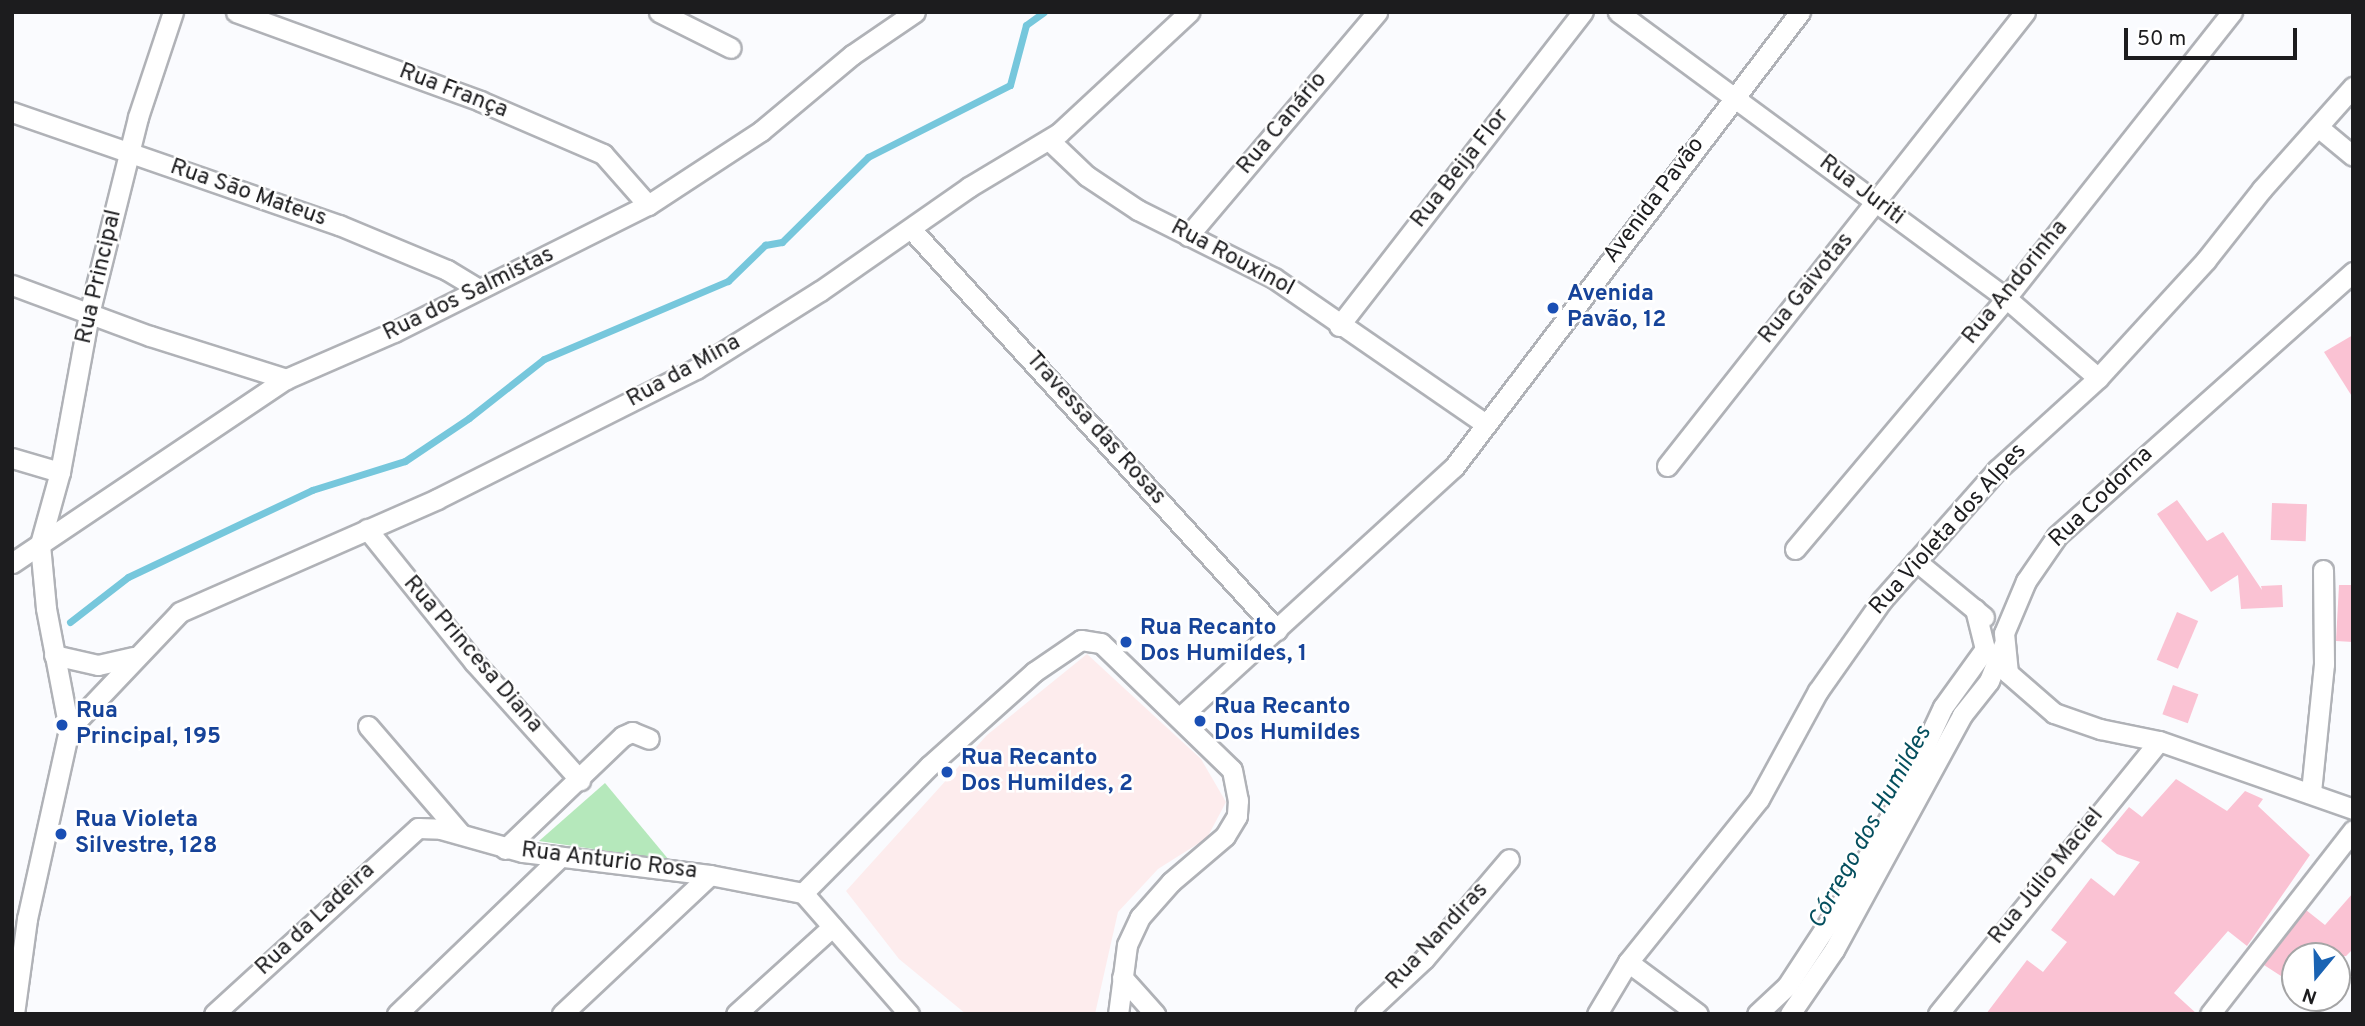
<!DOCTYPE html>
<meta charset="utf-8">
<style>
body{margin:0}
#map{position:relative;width:2365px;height:1026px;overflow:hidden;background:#fafbfe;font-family:Overpass,sans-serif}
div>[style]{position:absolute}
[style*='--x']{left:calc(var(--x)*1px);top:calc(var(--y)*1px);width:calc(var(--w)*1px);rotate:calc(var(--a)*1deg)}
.education>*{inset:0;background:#fdeced}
.green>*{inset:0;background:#b5e8bb}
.stream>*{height:7px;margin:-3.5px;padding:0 3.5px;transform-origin:3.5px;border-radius:3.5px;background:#76c7dc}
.building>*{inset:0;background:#fac2d3;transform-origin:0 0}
.roads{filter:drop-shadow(2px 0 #b0b2b7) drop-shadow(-2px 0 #b0b2b7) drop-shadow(0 2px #b0b2b7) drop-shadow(0 -2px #b0b2b7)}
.street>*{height:19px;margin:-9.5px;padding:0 9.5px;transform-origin:9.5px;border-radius:9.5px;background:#fff}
.dots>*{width:19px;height:19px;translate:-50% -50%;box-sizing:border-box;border:4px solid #fff;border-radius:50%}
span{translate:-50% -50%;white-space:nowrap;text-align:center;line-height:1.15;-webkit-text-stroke:5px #fff;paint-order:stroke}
.street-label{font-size:23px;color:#1c1c1e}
.transit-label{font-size:23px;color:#164399;font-weight:700}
.left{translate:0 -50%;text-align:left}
.water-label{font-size:24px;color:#054f5e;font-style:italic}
.frame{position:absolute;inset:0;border:14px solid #1c1c1e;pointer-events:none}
.north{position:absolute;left:2281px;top:942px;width:70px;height:70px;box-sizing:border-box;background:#fff;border:2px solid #a4a4a5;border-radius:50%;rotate:199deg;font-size:19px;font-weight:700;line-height:28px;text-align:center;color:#1c1c1e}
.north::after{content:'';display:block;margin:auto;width:24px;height:32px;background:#1a63b3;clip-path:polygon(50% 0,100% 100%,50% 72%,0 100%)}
.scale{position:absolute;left:2124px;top:28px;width:173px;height:32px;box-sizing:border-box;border:4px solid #1c1c1e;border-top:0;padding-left:9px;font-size:21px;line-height:24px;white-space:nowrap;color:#1c1c1e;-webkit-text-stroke:5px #fff;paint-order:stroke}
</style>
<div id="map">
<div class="education">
<i style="clip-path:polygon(1087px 654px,1201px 759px,1226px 802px,1207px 838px,1158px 869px,1118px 912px,1095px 1014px,966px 1014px,899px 959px,846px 891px,987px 735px)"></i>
</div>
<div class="green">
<i style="clip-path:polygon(605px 783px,669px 860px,539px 841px)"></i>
</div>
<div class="stream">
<i style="--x:70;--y:622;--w:73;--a:-37.8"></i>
<i style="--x:128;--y:577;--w:204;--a:-25.3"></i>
<i style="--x:312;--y:490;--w:97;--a:-17.3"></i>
<i style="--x:405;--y:461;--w:77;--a:-33.9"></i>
<i style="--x:469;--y:418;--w:95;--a:-38.2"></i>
<i style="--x:544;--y:359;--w:200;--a:-23"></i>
<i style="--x:728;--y:281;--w:52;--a:-44.2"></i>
<i style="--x:765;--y:245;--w:17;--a:-10"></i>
<i style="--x:782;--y:242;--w:121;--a:-44.7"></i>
<i style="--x:868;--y:157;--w:159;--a:-26.9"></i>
<i style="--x:1010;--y:85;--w:62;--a:-75.1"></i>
<i style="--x:1026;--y:25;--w:22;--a:-36"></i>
<i style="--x:1965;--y:698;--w:41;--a:-59"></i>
</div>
<div class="building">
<i style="clip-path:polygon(2353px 335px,2353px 398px,2324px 352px)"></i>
<i style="clip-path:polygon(2177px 500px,2207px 541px,2223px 532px,2262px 590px,2261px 586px,2282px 585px,2283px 607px,2241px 609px,2238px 575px,2211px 592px,2157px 514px)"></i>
<i style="left:2272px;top:503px;width:35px;height:37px;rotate:2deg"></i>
<i style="clip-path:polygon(2339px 585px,2353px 585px,2353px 642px,2336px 641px)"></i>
<i style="left:2177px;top:612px;width:23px;height:52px;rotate:23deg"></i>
<i style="left:2173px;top:685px;width:27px;height:31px;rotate:20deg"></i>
<i style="clip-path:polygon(2176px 779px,2227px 811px,2245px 791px,2263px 799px,2258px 806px,2310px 855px,2247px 946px,2228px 931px,2174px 993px,2197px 1014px,1986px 1014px,2027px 960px,2043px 972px,2067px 942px,2051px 930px,2091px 878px,2114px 896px,2140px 862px,2117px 854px,2101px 841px,2129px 807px,2142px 817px)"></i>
<i style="clip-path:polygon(2353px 893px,2353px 949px,2346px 956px,2295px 956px,2295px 985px,2264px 965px,2306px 910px,2325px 925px)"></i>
</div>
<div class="roads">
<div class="street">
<i style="--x:236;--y:12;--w:260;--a:20"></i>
<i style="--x:480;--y:101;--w:134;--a:23.3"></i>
<i style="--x:603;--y:154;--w:68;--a:48.6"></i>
<i style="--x:659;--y:12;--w:80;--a:26.6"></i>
<i style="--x:1618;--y:12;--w:482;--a:36.4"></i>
<i style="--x:2006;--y:298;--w:122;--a:41"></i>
<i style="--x:12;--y:112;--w:346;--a:19.1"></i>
<i style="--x:339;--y:225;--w:117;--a:22.6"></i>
<i style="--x:447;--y:270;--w:37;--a:31"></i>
<i style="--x:2318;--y:127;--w:45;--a:39.6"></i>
<i style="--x:1049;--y:140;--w:52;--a:43.5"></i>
<i style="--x:1087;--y:176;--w:61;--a:33.7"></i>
<i style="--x:1138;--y:210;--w:152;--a:26.6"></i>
<i style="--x:1274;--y:278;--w:257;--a:34.6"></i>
<i style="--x:911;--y:229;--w:543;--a:47.61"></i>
<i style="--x:1188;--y:236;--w:293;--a:-49.8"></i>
<i style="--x:2353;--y:272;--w:397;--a:138.3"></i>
<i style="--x:2057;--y:536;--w:55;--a:124.6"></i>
<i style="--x:2026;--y:581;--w:56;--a:112.9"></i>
<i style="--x:2004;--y:633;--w:40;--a:84.3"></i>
<i style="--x:2008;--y:673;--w:61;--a:41"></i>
<i style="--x:2054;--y:713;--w:49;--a:19.2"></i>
<i style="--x:2100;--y:729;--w:60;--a:11.5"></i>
<i style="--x:2159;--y:741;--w:206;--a:19.3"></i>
<i style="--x:12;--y:285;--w:147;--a:20.3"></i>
<i style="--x:150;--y:336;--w:143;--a:17.5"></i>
<i style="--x:1339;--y:326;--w:398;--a:-52.2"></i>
<i style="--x:12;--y:458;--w:50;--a:16.3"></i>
<i style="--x:1667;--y:466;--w:578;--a:-51.74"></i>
<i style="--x:367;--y:529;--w:171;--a:51.2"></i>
<i style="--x:474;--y:662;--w:159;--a:48.1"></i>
<i style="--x:1795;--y:549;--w:328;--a:-49.9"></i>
<i style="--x:2006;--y:298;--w:365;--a:-51.7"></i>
<i style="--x:1916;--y:561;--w:88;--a:39.5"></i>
<i style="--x:12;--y:563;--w:330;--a:-33.9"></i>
<i style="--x:286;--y:379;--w:118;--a:-23.5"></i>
<i style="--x:394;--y:332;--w:284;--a:-26.6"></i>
<i style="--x:648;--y:205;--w:135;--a:-33.2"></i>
<i style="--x:761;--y:131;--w:119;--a:-39.9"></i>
<i style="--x:852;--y:55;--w:76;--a:-34.3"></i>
<i style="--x:54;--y:655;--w:45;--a:12.8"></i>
<i style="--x:98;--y:665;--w:36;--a:-13"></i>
<i style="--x:1180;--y:717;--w:371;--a:-42.4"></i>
<i style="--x:1454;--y:467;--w:572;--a:-52.75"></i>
<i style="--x:368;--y:726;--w:141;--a:49.3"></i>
<i style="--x:69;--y:729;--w:161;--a:-46.5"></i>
<i style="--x:180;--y:612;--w:281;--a:-23.7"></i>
<i style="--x:437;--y:499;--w:290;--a:-26.7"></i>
<i style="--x:696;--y:369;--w:146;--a:-32.2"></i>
<i style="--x:820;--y:291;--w:182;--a:-34.9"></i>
<i style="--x:969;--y:187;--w:105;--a:-31"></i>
<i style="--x:1059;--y:133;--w:178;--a:-42.9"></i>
<i style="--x:2311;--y:792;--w:129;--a:-84.2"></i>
<i style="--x:2324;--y:664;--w:94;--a:-90.6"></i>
<i style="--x:505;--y:849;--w:163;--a:-43.8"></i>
<i style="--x:623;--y:736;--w:10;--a:-24"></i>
<i style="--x:632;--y:732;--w:18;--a:22"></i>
<i style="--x:803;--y:893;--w:179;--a:-45.2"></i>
<i style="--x:929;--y:766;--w:141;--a:-41.8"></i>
<i style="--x:1034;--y:672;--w:57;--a:-34.2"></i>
<i style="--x:1081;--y:640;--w:20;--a:9"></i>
<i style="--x:1101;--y:643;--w:182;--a:44.1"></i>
<i style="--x:1232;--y:770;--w:31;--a:79"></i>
<i style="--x:1238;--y:800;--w:16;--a:94"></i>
<i style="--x:1237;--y:816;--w:23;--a:121"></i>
<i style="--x:1225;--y:836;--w:71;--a:139.6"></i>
<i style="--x:1171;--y:882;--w:47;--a:131.5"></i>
<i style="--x:1140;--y:917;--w:31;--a:115"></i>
<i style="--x:1127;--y:945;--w:70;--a:97.4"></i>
<i style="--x:803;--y:893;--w:161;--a:48.8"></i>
<i style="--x:1628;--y:962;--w:87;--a:36.6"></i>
<i style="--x:1122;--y:977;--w:50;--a:48.3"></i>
<i style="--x:14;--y:1014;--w:96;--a:-82.2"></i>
<i style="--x:27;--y:919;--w:195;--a:-77.5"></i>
<i style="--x:69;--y:729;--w:123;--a:-100.8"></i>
<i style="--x:46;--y:608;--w:64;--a:-95.4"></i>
<i style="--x:40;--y:544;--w:75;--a:-74.5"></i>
<i style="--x:60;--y:472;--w:161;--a:-79.6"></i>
<i style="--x:89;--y:314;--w:203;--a:-76"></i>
<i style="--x:138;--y:117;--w:111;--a:-71.6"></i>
<i style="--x:214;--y:1014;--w:276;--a:-42.4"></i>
<i style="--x:418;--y:828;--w:23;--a:2"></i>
<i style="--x:441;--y:829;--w:85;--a:15.7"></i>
<i style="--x:523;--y:852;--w:188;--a:7"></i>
<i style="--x:710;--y:875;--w:95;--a:11"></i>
<i style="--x:397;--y:1014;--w:226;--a:-43.9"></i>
<i style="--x:562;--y:1014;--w:203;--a:-43.2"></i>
<i style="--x:736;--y:1014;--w:130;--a:-42.2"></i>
<i style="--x:1365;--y:1014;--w:81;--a:-43"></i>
<i style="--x:1424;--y:959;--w:131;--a:-49.6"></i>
<i style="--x:1597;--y:1014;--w:61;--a:-59.2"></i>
<i style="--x:1628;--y:962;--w:209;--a:-51.2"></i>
<i style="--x:1759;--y:799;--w:123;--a:-61.4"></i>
<i style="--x:1818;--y:691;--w:111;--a:-54.9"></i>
<i style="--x:1882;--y:600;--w:174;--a:-48.5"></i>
<i style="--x:1997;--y:470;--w:137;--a:-42.3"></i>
<i style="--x:2098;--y:378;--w:160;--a:-47.5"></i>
<i style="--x:2206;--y:260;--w:90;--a:-51.7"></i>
<i style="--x:2262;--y:189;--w:137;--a:-48.3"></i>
<i style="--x:1757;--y:1014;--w:41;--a:-43"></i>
<i style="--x:1787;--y:986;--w:104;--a:-56.8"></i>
<i style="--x:1844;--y:899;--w:117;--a:-60.8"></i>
<i style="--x:1901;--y:797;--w:99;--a:-65"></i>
<i style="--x:1943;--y:707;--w:72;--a:-54.1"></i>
<i style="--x:1985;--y:649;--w:41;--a:-104"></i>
<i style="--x:1790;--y:1014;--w:78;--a:-55.5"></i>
<i style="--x:1834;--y:950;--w:268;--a:-61.4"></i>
<i style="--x:1962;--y:715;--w:43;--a:-51.5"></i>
<i style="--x:1989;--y:681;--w:38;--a:-68"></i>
<i style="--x:1938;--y:1014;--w:351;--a:-51"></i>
<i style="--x:2210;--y:1014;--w:233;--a:-52.1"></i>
</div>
</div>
<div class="dots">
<i style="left:1553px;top:308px;background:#1a4fb4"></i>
<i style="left:1126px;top:642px;background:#1a4fb4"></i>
<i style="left:1200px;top:721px;background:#1a4fb4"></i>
<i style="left:62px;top:725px;background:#1a4fb4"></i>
<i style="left:947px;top:772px;background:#1a4fb4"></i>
<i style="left:61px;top:834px;background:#1a4fb4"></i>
</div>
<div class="street-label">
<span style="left:453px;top:92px;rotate:21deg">Rua França</span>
<span style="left:1283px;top:124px;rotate:-50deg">Rua Canário</span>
<span style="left:1461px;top:169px;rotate:-52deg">Rua Beija Flor</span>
<span style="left:1861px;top:191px;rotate:37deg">Rua Juriti</span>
<span style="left:248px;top:194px;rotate:19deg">Rua São Mateus</span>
<span style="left:1655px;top:201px;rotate:-53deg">Avenida Pavão</span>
<span style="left:1232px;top:259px;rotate:28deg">Rua Rouxinol</span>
<span style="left:100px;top:277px;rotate:-77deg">Rua Principal</span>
<span style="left:2016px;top:283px;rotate:-51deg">Rua Andorinha</span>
<span style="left:1807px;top:289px;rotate:-51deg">Rua Gaivotas</span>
<span style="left:469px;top:295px;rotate:-26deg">Rua dos Salmistas</span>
<span style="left:684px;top:372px;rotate:-29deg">Rua da Mina</span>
<span style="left:1095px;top:429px;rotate:48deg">Travessa das Rosas</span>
<span style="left:2102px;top:498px;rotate:-44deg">Rua Codorna</span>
<span style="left:1949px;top:530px;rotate:-48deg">Rua Violeta dos Alpes</span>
<span style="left:472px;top:655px;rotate:49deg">Rua Princesa Diana</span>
<span style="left:609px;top:862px;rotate:7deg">Rua Anturio Rosa</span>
<span style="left:2047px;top:877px;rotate:-51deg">Rua Júlio Maciel</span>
<span style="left:316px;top:920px;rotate:-43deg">Rua da Ladeira</span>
<span style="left:1438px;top:937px;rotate:-47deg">Rua Nandiras</span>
</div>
<div class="transit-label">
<span class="left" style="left:1567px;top:308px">Avenida<br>Pavão, 12</span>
<span class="left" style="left:1140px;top:642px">Rua Recanto<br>Dos Humildes, 1</span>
<span class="left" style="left:1214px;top:721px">Rua Recanto<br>Dos Humildes</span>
<span class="left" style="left:76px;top:725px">Rua<br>Principal, 195</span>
<span class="left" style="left:961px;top:772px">Rua Recanto<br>Dos Humildes, 2</span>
<span class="left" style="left:75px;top:834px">Rua Violeta<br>Silvestre, 128</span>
</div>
<div class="water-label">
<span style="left:1871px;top:828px;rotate:-61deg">Córrego dos Humildes</span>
</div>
<div class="frame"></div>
<div class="north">N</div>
<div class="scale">50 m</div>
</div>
